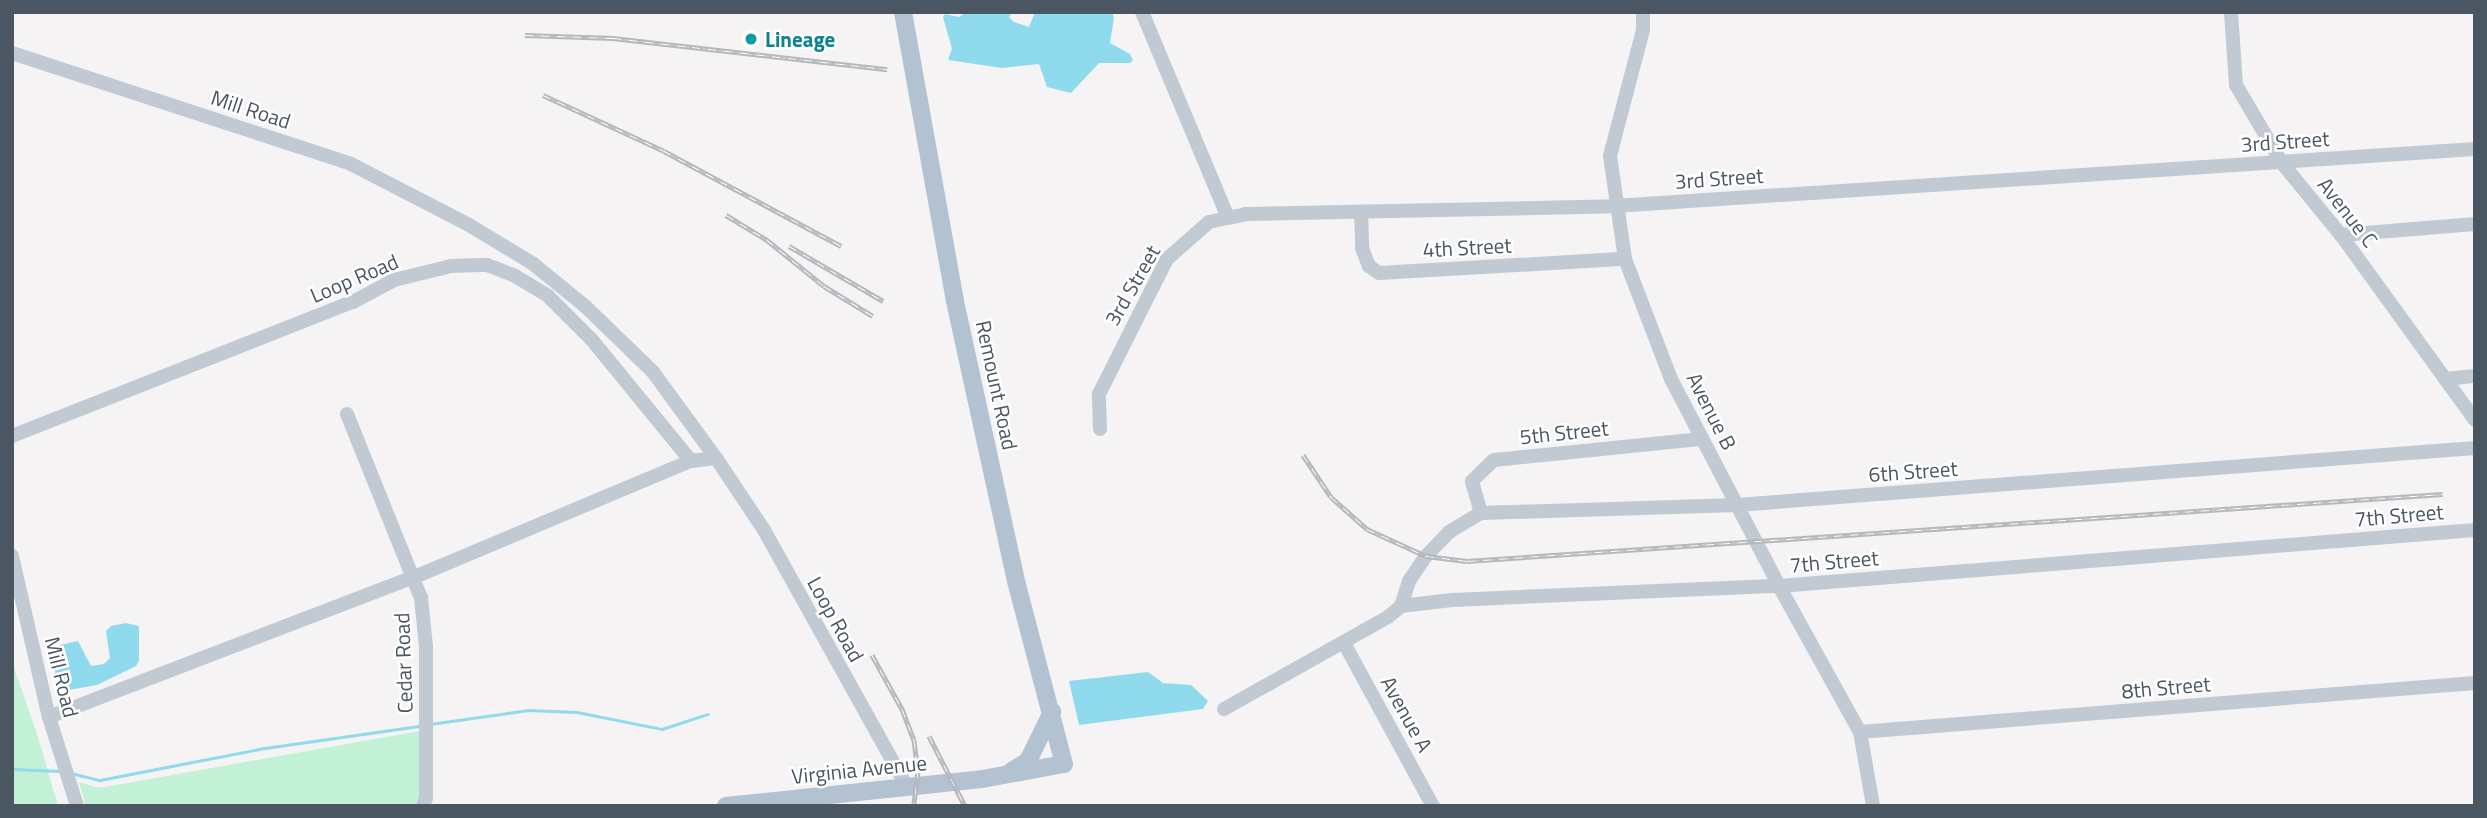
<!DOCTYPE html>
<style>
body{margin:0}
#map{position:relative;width:2487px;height:818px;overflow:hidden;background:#f5f3f3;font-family:"Titillium Web",sans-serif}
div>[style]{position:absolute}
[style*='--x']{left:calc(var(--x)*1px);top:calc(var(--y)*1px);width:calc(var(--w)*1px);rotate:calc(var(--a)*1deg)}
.green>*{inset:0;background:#c3f1d5}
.water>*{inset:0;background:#90daee}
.stream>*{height:2.5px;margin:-1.25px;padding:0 1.25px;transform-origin:1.25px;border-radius:1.25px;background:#90daee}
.minor>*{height:14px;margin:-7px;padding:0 7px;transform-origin:7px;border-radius:7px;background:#c1cad2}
.major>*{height:18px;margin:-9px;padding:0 9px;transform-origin:9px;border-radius:9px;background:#b3c2d1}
.rail>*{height:5px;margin-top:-2.5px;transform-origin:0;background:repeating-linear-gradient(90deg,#fff 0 8px,#b5b8bd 0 16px);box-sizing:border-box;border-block:2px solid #b5b8bd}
.dots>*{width:19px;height:19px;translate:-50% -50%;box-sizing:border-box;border:4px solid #fff;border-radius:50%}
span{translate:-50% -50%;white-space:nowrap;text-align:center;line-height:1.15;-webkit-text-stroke:5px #fff;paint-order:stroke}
.culture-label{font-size:21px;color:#0d838f;font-weight:700}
.left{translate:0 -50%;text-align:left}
.street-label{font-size:21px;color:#4a5661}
.frame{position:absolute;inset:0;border:14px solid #4a5661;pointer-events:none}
</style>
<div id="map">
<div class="green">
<i style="clip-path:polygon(12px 662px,37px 734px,58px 806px,12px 806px)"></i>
<i style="clip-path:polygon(420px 731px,422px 797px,418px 806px,86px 806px,79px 782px,99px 788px)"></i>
</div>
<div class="water">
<i style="clip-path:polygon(967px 12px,1012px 12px,1009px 17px,1014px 22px,1029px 27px,1035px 12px,1112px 12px,1114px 18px,1110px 43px,1130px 54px,1133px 60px,1130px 63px,1099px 63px,1071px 93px,1047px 87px,1039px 64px,1002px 68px,948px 60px,952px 49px,943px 17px,945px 14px,959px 17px)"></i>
<i style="clip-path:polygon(126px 623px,139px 626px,139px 661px,136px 666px,97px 685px,69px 690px,62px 686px,55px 672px,53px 653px,60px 645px,78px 641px,91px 666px,104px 664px,110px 658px,106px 631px,111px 626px)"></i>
<i style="clip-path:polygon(1148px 672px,1163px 683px,1191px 685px,1208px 701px,1203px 709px,1079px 725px,1069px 681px)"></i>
</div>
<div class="stream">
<i style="--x:430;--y:724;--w:99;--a:-8.1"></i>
<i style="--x:528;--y:710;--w:49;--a:2.3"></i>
<i style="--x:577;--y:712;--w:87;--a:11.3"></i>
<i style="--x:662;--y:729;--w:48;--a:-18.1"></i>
<i style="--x:12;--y:769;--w:49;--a:2.3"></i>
<i style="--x:71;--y:773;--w:30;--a:14"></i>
<i style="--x:100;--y:780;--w:168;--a:-11"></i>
<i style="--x:265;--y:748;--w:157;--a:-8.1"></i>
</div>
<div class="minor">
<i style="--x:1142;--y:12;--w:223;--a:67.3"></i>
<i style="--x:1643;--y:12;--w:18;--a:90"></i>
<i style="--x:1643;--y:30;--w:130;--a:104.7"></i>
<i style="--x:1610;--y:156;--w:104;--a:81.7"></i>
<i style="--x:1625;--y:259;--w:129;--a:69"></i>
<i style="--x:1671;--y:379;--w:233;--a:62.4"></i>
<i style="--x:1779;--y:586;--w:167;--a:61"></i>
<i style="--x:1860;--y:732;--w:75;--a:80"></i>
<i style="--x:2231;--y:12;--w:73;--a:86.1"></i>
<i style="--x:2236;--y:85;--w:91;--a:59.5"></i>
<i style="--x:2282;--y:163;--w:93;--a:50.7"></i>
<i style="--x:2341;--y:235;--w:228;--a:54.1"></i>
<i style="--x:12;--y:53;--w:357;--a:18.1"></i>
<i style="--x:351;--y:164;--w:133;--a:27.3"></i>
<i style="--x:469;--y:225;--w:74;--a:31.1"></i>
<i style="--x:532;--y:263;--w:68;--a:39.1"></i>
<i style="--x:585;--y:306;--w:95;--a:44.1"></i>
<i style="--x:653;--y:372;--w:107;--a:53.8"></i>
<i style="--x:1361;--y:212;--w:36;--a:88"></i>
<i style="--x:1362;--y:248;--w:19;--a:69"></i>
<i style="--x:1369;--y:266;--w:12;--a:35"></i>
<i style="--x:1379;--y:273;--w:246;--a:-3.3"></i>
<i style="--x:2341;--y:235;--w:134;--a:-4.7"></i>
<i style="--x:2445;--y:379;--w:30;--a:-6"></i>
<i style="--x:347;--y:414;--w:198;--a:68.1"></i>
<i style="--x:421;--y:598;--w:48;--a:84.1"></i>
<i style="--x:426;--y:646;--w:152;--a:90"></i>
<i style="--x:426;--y:798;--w:9;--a:111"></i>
<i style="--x:1100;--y:429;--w:35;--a:-92"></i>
<i style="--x:1099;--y:394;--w:151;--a:-63.3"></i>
<i style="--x:1167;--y:259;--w:56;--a:-41.4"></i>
<i style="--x:1209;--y:222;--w:38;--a:-12"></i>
<i style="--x:1246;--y:214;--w:369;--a:-1.2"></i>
<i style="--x:1615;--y:206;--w:862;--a:-3.79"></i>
<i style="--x:12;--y:436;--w:366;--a:-21.5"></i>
<i style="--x:353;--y:302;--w:47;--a:-28.2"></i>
<i style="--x:394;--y:280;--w:59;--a:-13.8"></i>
<i style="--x:451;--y:266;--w:36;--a:-2"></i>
<i style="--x:487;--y:265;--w:30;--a:21"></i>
<i style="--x:515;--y:276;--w:39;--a:31"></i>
<i style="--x:548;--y:296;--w:62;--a:45"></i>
<i style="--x:592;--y:340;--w:156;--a:50.7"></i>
<i style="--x:691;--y:461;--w:25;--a:-7"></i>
<i style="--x:716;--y:458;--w:87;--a:56.3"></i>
<i style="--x:764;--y:530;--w:294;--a:60.9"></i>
<i style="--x:1481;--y:513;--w:33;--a:-106"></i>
<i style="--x:1472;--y:481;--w:30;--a:-44"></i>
<i style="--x:1494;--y:460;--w:209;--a:-5.8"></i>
<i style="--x:12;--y:556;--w:165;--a:77.1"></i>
<i style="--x:49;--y:717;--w:93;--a:72.5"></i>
<i style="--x:1401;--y:606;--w:26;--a:-72"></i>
<i style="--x:1409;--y:581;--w:30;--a:-56"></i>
<i style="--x:1426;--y:556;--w:33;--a:-46"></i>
<i style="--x:1449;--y:532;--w:37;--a:-31"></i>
<i style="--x:1481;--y:513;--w:256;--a:-1.8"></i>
<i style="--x:1737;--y:505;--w:740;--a:-4.42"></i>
<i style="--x:1344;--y:643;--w:186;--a:61.4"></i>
<i style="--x:1224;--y:709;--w:188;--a:-29.3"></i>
<i style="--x:1388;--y:617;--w:17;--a:-40"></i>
<i style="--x:1401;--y:606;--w:51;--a:-6.7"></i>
<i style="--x:1452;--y:600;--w:327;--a:-2.5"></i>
<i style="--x:1779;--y:586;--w:698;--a:-4.6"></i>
<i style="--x:49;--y:717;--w:389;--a:-21"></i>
<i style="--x:412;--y:578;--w:303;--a:-22.8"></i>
<i style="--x:1860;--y:732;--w:617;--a:-4.56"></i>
</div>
<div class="major">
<i style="--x:1012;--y:771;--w:19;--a:-32"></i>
<i style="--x:1028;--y:761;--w:55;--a:-63.9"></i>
<i style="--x:726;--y:806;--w:257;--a:-6"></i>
<i style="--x:982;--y:779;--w:83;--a:-10.4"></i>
<i style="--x:1064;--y:764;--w:189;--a:-104.7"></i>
<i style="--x:1016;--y:581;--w:287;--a:-102.3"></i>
<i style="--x:955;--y:301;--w:294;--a:-100.2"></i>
</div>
<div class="rail">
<i style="--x:525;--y:35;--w:88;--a:2"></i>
<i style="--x:613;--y:38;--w:276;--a:6.5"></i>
<i style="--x:543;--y:95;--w:133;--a:24.8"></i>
<i style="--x:664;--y:151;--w:201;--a:28.2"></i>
<i style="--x:726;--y:215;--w:48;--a:31.4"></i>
<i style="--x:767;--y:240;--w:73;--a:38.9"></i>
<i style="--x:824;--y:286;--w:57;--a:31.5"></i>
<i style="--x:789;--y:246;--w:109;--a:30.3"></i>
<i style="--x:1303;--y:455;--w:50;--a:56.3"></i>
<i style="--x:1331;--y:497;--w:48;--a:41.6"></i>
<i style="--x:1367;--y:529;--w:65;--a:24.6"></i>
<i style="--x:1426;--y:556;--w:41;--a:7"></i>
<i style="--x:1467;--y:561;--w:978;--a:-3.93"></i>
<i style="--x:872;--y:655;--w:62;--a:60.9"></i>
<i style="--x:902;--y:709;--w:33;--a:69"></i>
<i style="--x:914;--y:740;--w:31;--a:83"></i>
<i style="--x:918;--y:771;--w:35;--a:97"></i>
<i style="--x:929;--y:736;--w:79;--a:62.8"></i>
</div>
<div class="dots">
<i style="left:751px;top:39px;background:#0f9aa8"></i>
</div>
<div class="culture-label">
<span class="left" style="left:765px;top:39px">Lineage</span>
</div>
<div class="street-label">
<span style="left:251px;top:109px;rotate:18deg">Mill Road</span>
<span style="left:2285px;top:141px;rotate:-4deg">3rd Street</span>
<span style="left:1719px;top:178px;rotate:-4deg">3rd Street</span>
<span style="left:2348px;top:212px;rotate:52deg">Avenue C</span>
<span style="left:1467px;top:247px;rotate:-3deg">4th Street</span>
<span style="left:354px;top:278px;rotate:-23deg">Loop Road</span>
<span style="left:1132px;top:285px;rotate:-60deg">3rd Street</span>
<span style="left:997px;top:385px;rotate:78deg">Remount Road</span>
<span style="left:1712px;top:411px;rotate:63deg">Avenue B</span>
<span style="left:1564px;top:432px;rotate:-6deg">5th Street</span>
<span style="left:1913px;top:471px;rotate:-4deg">6th Street</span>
<span style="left:2399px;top:515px;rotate:-5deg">7th Street</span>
<span style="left:1834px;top:561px;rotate:-5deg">7th Street</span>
<span style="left:836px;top:619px;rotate:61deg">Loop Road</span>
<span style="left:403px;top:663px;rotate:-92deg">Cedar Road</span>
<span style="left:62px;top:677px;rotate:76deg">Mill Road</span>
<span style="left:2166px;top:687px;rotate:-5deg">8th Street</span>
<span style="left:1407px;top:714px;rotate:61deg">Avenue A</span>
<span style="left:859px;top:769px;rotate:-6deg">Virginia Avenue</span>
</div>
<div class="frame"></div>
</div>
